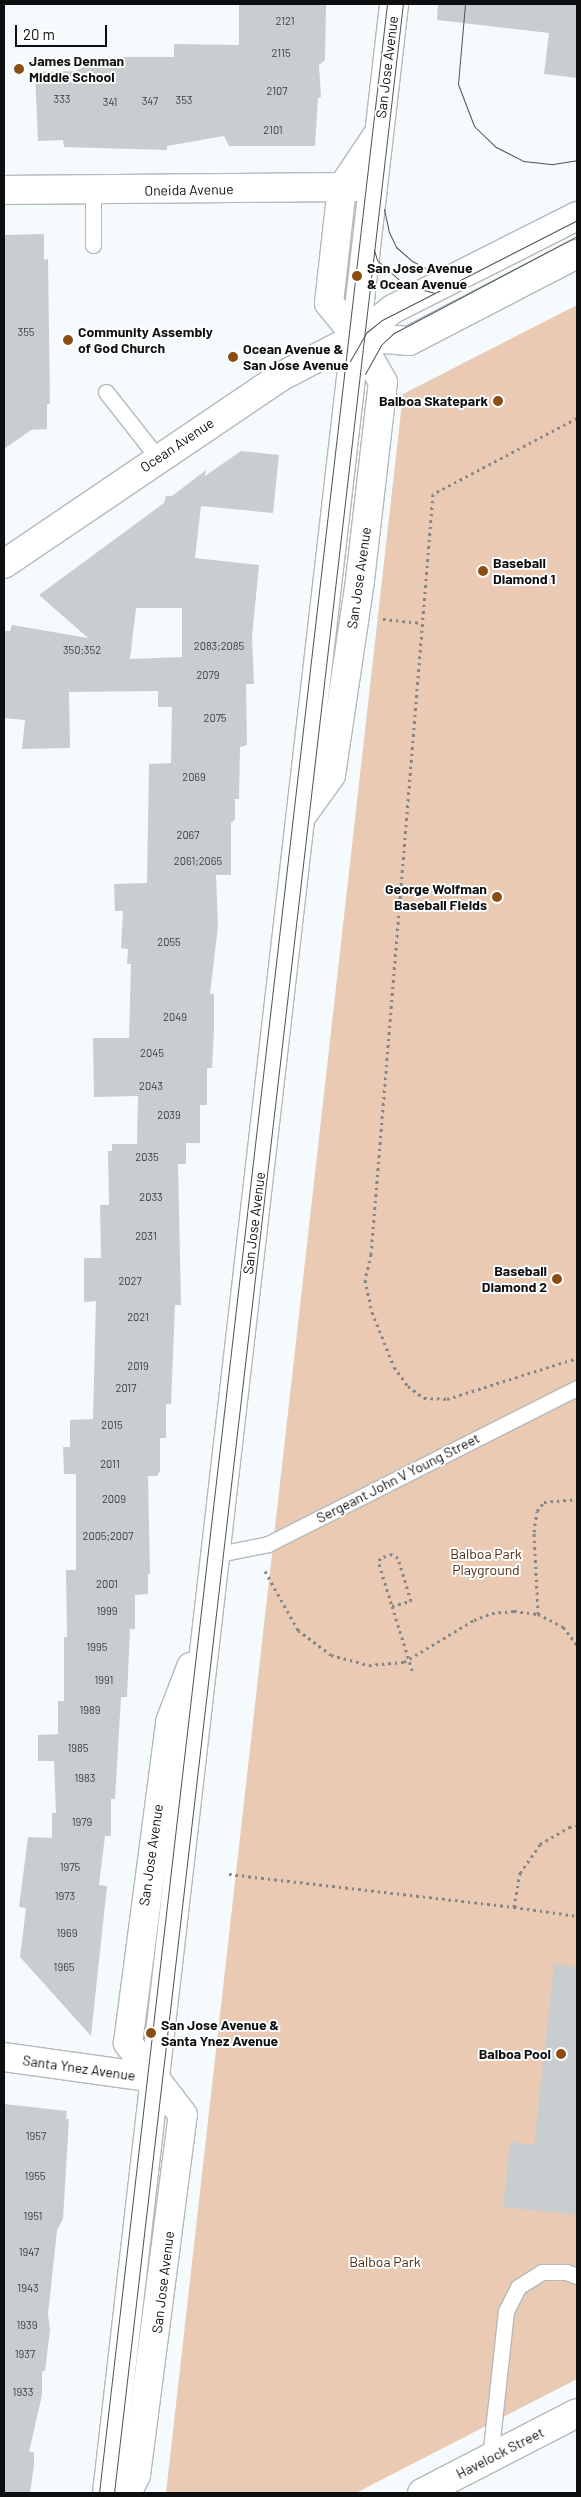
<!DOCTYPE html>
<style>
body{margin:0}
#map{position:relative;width:581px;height:2497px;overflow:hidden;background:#f5fafd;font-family:Barlow,sans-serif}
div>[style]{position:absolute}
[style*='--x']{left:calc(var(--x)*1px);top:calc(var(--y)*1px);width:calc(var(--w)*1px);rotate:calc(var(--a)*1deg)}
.green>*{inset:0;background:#ebcab3}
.building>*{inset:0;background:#c8cdcf}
.path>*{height:3px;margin-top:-1.5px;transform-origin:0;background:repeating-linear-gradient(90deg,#838688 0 2.5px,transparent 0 6.5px)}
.roads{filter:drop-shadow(1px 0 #b4b9bb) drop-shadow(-1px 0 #b4b9bb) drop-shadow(0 1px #b4b9bb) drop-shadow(0 -1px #b4b9bb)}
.lane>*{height:15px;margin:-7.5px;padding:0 7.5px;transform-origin:7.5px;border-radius:7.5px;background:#fff}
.street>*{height:28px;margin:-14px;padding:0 14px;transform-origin:14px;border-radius:14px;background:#fff}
.secondary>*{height:28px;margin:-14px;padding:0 14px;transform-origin:14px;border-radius:14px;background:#fff}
.tram>*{height:1px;margin:-0.5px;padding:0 0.5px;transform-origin:0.5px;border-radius:0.5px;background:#505253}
.dots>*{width:14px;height:14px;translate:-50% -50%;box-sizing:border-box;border:2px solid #fff;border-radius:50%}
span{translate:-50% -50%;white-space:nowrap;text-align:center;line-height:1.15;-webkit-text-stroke:4px #fff;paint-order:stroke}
.number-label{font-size:11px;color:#3c3e40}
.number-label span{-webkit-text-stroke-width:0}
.poi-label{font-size:14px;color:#0e0f10;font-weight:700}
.left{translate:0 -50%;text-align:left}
.right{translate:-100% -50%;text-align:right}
.street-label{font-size:14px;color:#0e0f10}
.park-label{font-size:14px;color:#4e2c10}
.frame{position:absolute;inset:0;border:5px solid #0e0f10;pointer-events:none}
.scale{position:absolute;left:15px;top:25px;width:92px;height:22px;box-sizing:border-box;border:2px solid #0e0f10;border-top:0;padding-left:6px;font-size:15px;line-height:18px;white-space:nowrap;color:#0e0f10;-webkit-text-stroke:4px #fff;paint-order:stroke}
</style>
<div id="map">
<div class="green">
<i style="clip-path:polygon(577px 305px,577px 2379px,356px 2493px,166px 2493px,403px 394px)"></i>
</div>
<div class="building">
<i style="clip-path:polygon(239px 4px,326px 4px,325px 60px,319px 65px,321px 97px,318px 98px,315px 146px,229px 146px,224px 136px,167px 146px,167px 150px,64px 147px,63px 140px,38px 141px,35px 72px,75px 71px,105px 57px,174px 57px,174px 44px,239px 45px)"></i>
<i style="clip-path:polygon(438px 4px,577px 4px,577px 78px,544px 74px,549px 33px,437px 20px)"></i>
<i style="clip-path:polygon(44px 234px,44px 260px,48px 259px,50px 404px,47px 404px,47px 429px,31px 430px,4px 449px,4px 235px)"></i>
<i style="clip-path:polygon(evenodd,241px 451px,279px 455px,273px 513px,201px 506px,195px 558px,259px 565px,252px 637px,254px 684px,246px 684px,247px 745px,240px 747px,239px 799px,235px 799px,235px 819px,231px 823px,231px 875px,216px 875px,218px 926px,210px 994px,214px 994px,214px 1030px,212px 1068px,207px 1068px,207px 1105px,200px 1105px,200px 1143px,186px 1143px,186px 1164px,178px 1164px,181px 1305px,175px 1305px,171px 1404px,166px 1404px,166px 1438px,160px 1438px,160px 1471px,157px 1476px,148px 1476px,150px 1574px,148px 1574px,148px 1594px,135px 1595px,135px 1629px,130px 1629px,127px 1697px,121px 1697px,115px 1799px,111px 1799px,111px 1836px,105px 1836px,99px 1885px,107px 1886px,91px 2036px,20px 1957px,26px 1908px,19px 1907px,28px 1837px,52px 1838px,52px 1813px,56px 1813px,54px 1761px,38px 1761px,38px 1735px,58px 1734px,58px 1701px,64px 1701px,64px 1637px,67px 1637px,66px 1570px,76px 1570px,76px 1474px,64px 1474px,63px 1447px,70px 1447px,70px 1420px,93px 1419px,96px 1301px,84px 1302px,84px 1258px,101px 1258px,100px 1205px,109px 1205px,108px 1151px,112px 1151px,112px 1144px,137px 1144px,138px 1096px,94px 1097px,93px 1038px,129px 1038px,131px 964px,127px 964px,128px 949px,121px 948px,123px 911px,115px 911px,114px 884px,147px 883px,149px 764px,171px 763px,172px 707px,158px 707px,158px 691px,69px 692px,70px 748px,22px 749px,25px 720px,4px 718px,4px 631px,10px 631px,12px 625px,88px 638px,39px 595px,164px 503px,166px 496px,172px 496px,206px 470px,205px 476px,241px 451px,136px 608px,182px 608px,182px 657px,130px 659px,136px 608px)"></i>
<i style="clip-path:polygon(554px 1964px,577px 1967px,577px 2215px,503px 2207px,510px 2142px,534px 2145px)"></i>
<i style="clip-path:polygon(4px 2104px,67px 2111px,66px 2119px,69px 2119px,63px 2219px,57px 2230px,48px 2314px,50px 2330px,45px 2371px,42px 2371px,42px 2395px,29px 2452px,34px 2452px,34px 2465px,30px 2493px,4px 2493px)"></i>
</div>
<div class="path">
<i style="--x:577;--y:418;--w:163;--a:152.2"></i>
<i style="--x:433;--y:494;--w:763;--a:94.66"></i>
<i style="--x:371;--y:1254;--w:27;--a:103"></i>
<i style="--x:365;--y:1280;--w:33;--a:78"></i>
<i style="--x:372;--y:1312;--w:59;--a:68.2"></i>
<i style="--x:394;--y:1367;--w:24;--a:54"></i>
<i style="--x:408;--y:1386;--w:20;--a:37"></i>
<i style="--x:424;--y:1398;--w:23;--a:2"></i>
<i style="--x:447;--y:1399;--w:136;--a:-17.5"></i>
<i style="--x:383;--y:619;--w:39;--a:6"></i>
<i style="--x:265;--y:1571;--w:68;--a:60.8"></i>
<i style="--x:298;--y:1630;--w:41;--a:37.1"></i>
<i style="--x:331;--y:1655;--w:39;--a:15"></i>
<i style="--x:369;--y:1665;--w:35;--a:-5"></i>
<i style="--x:404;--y:1662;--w:82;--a:-31"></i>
<i style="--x:474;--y:1620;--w:19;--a:-21"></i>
<i style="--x:492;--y:1613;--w:22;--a:-5"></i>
<i style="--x:514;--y:1611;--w:24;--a:7"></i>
<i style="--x:538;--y:1614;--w:82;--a:-92.8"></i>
<i style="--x:534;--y:1532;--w:21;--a:-82"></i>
<i style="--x:537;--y:1511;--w:11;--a:-52"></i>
<i style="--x:544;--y:1502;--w:33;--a:-5"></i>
<i style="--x:392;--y:1606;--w:20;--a:-15"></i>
<i style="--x:411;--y:1601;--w:45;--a:-106.8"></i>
<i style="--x:398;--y:1558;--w:7;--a:-146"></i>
<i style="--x:392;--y:1554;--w:13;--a:162"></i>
<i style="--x:380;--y:1558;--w:6;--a:99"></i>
<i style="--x:379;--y:1564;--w:44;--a:72.8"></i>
<i style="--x:392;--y:1606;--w:70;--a:72.6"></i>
<i style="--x:538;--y:1614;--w:28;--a:27"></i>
<i style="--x:563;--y:1627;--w:23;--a:52"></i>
<i style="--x:229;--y:1874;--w:287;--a:6.6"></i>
<i style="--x:514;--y:1907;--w:35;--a:-80"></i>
<i style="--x:520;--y:1873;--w:35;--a:-55"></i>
<i style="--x:540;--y:1844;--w:34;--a:-30"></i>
<i style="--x:569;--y:1827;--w:8;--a:-7"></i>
<i style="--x:514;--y:1907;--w:64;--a:8.1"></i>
</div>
<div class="roads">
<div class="lane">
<i style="--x:93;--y:192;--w:53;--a:90"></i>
<i style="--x:106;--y:392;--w:84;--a:51.8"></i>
<i style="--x:214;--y:1555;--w:55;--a:-11.5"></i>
<i style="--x:268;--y:1544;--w:346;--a:-26.8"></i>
<i style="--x:490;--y:2458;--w:148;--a:-83.8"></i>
<i style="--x:506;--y:2311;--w:27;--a:-63"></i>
<i style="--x:518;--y:2287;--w:28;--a:-32"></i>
<i style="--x:542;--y:2272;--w:24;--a:0"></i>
<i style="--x:566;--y:2272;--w:12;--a:20"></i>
</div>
<div class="street">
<i style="--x:4;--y:190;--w:361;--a:-0.5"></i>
<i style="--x:4;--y:2057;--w:152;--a:7.9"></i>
<i style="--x:422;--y:2493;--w:174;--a:-27.3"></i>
</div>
<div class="secondary">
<i style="--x:357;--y:337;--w:52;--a:4.4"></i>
<i style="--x:409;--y:341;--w:189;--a:-27.4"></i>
<i style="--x:4;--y:564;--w:333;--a:-34.1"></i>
<i style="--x:280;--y:377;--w:87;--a:-27.5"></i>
<i style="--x:357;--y:337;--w:46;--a:-37.9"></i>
<i style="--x:393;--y:309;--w:206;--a:-26.8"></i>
<i style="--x:303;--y:814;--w:48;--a:-54.3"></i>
<i style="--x:331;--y:775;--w:197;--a:-81.5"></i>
<i style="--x:360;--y:580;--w:199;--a:-83.4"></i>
<i style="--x:383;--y:382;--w:52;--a:-120"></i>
<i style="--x:357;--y:337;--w:44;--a:-129.5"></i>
<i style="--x:329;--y:303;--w:116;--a:-83.6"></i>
<i style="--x:342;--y:188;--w:65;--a:-56.3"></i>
<i style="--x:107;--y:2493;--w:2505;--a:-83.42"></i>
<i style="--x:127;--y:2493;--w:20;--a:-63"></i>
<i style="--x:136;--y:2475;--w:363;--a:-82.6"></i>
<i style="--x:183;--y:2115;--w:91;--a:-127.4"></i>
<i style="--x:128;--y:2043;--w:324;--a:-82.5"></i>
<i style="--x:170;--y:1722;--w:59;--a:-69.1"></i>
</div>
</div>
<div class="tram">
<i style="--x:465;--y:4;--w:80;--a:95"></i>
<i style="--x:458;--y:84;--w:45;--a:69.1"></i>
<i style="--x:474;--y:126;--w:30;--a:44"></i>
<i style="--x:496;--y:147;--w:30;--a:27"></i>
<i style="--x:523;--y:161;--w:30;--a:6"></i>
<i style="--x:553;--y:164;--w:24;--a:-9"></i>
<i style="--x:384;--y:209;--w:24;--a:78"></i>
<i style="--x:389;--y:232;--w:17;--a:65"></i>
<i style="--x:396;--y:247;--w:21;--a:41"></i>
<i style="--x:412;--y:261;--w:18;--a:27"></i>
<i style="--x:428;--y:269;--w:15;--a:11"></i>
<i style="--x:443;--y:272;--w:30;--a:-8"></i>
<i style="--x:374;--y:250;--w:10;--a:73"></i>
<i style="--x:377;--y:260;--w:38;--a:42"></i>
<i style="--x:405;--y:285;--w:30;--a:15"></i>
<i style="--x:350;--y:361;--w:34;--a:-60"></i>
<i style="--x:367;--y:332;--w:19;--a:-39"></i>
<i style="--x:382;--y:320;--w:219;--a:-27.1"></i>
<i style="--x:365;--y:374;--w:33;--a:-61"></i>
<i style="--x:381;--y:345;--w:18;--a:-43"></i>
<i style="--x:394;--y:333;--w:207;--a:-27.9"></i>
<i style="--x:99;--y:2493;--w:2506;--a:-83.4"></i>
<i style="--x:114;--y:2493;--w:2506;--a:-83.38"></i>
</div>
<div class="dots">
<i style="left:19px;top:69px;background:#8c4d13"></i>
<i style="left:357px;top:276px;background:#8c4d13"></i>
<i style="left:68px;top:340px;background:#8c4d13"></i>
<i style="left:233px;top:357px;background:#8c4d13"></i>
<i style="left:498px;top:401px;background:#8c4d13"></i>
<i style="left:483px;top:571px;background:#8c4d13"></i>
<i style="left:497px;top:897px;background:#8c4d13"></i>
<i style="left:557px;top:1279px;background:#8c4d13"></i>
<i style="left:151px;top:2033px;background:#8c4d13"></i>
<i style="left:561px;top:2054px;background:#8c4d13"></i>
</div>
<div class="number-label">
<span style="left:285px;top:21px">2121</span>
<span style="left:281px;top:53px">2115</span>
<span style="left:277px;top:91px">2107</span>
<span style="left:62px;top:99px">333</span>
<span style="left:184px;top:100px">353</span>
<span style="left:150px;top:101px">347</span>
<span style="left:110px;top:102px">341</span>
<span style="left:273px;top:130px">2101</span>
<span style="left:26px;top:332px">355</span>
<span style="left:219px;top:646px">2083;2085</span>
<span style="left:82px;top:650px">350;352</span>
<span style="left:208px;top:675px">2079</span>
<span style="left:215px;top:718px">2075</span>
<span style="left:194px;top:777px">2069</span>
<span style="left:188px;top:835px">2067</span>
<span style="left:198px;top:861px">2061;2065</span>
<span style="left:169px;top:942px">2055</span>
<span style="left:175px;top:1017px">2049</span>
<span style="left:152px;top:1053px">2045</span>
<span style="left:151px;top:1086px">2043</span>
<span style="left:169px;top:1115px">2039</span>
<span style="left:147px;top:1157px">2035</span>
<span style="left:151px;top:1197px">2033</span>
<span style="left:146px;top:1236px">2031</span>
<span style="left:130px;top:1281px">2027</span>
<span style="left:138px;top:1317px">2021</span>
<span style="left:138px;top:1366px">2019</span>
<span style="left:126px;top:1388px">2017</span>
<span style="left:112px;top:1425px">2015</span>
<span style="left:110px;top:1464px">2011</span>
<span style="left:114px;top:1499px">2009</span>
<span style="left:108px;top:1536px">2005;2007</span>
<span style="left:107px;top:1584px">2001</span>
<span style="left:107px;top:1611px">1999</span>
<span style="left:97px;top:1647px">1995</span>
<span style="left:104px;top:1680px">1991</span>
<span style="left:90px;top:1710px">1989</span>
<span style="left:78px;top:1748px">1985</span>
<span style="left:85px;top:1778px">1983</span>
<span style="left:82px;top:1822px">1979</span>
<span style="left:70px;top:1867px">1975</span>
<span style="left:65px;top:1896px">1973</span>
<span style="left:67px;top:1933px">1969</span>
<span style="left:64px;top:1967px">1965</span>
<span style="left:36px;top:2136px">1957</span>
<span style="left:35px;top:2176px">1955</span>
<span style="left:33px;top:2216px">1951</span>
<span style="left:29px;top:2252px">1947</span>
<span style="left:28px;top:2288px">1943</span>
<span style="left:27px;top:2325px">1939</span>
<span style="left:25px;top:2354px">1937</span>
<span style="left:23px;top:2392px">1933</span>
</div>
<div class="poi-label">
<span class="left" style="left:29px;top:69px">James Denman<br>Middle School</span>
<span class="left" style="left:367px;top:276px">San Jose Avenue<br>&amp; Ocean Avenue</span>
<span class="left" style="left:78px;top:340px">Community Assembly<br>of God Church</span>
<span class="left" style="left:243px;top:357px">Ocean Avenue &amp;<br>San Jose Avenue</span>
<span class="right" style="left:488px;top:401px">Balboa Skatepark</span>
<span class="left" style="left:493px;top:571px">Baseball<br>Diamond 1</span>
<span class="right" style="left:487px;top:897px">George Wolfman<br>Baseball Fields</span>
<span class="right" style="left:547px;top:1279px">Baseball<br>Diamond 2</span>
<span class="left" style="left:161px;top:2033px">San Jose Avenue &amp;<br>Santa Ynez Avenue</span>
<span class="right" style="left:551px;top:2054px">Balboa Pool</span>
</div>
<div class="street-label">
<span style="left:387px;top:67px;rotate:-83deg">San Jose Avenue</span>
<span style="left:189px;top:190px;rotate:-1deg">Oneida Avenue</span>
<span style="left:177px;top:445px;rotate:-34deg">Ocean Avenue</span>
<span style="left:359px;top:578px;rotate:-82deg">San Jose Avenue</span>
<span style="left:254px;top:1223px;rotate:-83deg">San Jose Avenue</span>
<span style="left:398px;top:1478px;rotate:-27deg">Sergeant John V Young Street</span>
<span style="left:151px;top:1855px;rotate:-82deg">San Jose Avenue</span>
<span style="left:79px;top:2068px;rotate:8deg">Santa Ynez Avenue</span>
<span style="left:163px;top:2282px;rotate:-83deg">San Jose Avenue</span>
<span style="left:500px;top:2453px;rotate:-27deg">Havelock Street</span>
</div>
<div class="park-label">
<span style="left:486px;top:1562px">Balboa Park<br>Playground</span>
<span style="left:385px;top:2262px">Balboa Park</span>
</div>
<div class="frame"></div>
<div class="scale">20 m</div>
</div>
